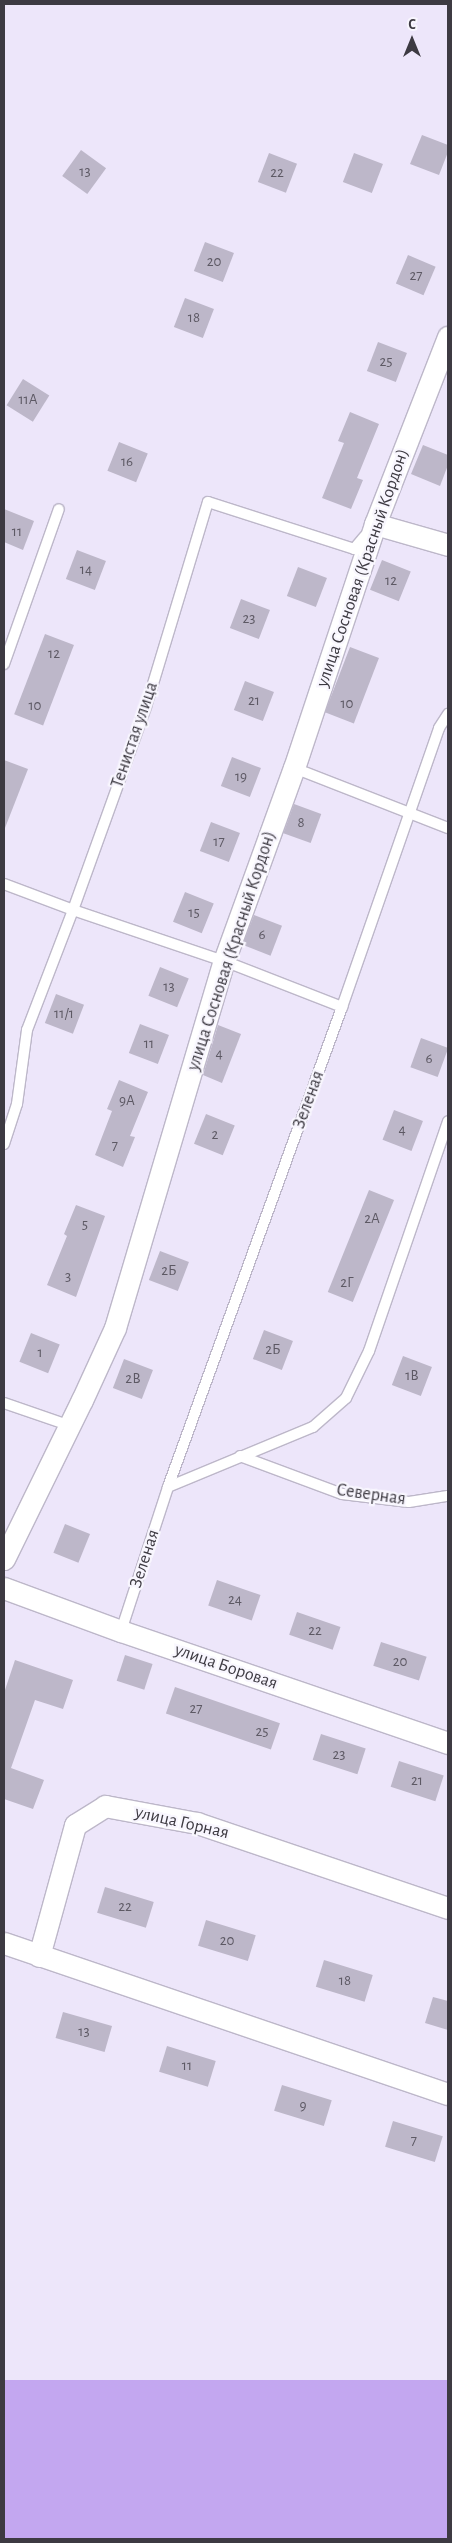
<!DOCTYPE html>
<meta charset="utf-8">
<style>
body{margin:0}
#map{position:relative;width:452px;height:2543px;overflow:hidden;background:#ede6fa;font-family:"Alegreya Sans",sans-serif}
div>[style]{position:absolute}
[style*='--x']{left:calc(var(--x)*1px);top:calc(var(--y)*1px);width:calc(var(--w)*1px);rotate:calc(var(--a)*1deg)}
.green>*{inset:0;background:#c3a7f0;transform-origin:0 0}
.building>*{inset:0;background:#bdb7c9;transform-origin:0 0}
.roads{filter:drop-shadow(1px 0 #bdb7c9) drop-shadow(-1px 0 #bdb7c9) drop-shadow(0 1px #bdb7c9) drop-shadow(0 -1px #bdb7c9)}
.lane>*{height:10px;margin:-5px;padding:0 5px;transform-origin:5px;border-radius:5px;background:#fff}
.street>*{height:21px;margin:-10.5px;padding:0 10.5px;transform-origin:10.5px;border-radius:10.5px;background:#fff}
span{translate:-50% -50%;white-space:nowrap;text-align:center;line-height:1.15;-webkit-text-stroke:4.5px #f8f6fe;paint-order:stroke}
.number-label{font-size:15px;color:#5d5964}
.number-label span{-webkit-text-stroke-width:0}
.street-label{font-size:18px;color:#3d3a42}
.frame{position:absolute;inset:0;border:5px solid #3d3a42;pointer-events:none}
.north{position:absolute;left:387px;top:15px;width:50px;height:50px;-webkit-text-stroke:4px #f8f6fe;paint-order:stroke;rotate:0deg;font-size:14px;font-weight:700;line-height:20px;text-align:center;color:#3d3a42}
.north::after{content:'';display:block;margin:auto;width:18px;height:22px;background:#3d3a42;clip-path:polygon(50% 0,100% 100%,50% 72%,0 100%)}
</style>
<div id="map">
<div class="green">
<i style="left:4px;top:2380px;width:444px;height:159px"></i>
</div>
<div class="building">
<i style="clip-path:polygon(422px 135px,448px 145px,448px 152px,439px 175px,410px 164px)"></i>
<i style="left:81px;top:150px;width:31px;height:32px;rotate:36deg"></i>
<i style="left:269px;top:153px;width:30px;height:31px;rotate:21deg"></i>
<i style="left:354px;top:153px;width:31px;height:31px;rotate:21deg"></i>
<i style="left:205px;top:242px;width:31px;height:31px;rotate:21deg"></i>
<i style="left:408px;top:255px;width:30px;height:31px;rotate:23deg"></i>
<i style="left:185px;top:298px;width:31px;height:31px;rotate:21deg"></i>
<i style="left:378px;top:342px;width:31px;height:31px;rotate:21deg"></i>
<i style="left:23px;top:379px;width:31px;height:31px;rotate:32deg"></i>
<i style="clip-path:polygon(350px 412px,379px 424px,357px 478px,363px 480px,351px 509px,322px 498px,344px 443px,338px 441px)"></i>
<i style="left:119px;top:442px;width:31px;height:31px;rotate:22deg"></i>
<i style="clip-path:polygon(423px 445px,448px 455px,448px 465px,440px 486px,411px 474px)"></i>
<i style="clip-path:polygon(4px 509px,34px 521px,23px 550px,4px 542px)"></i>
<i style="left:77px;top:550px;width:31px;height:31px;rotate:21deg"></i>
<i style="left:382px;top:560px;width:31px;height:32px;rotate:22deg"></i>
<i style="left:298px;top:567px;width:31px;height:31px;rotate:21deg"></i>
<i style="left:241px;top:599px;width:31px;height:31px;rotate:21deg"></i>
<i style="left:45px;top:634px;width:31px;height:86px;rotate:21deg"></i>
<i style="left:350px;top:647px;width:31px;height:70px;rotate:21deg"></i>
<i style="left:245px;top:681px;width:31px;height:31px;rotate:21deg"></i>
<i style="left:232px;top:757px;width:31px;height:31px;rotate:21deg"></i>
<i style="clip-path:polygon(4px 760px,28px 769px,5px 828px,4px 828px)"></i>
<i style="left:294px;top:804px;width:29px;height:31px;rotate:20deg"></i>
<i style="left:211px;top:822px;width:31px;height:31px;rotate:21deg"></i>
<i style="left:185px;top:892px;width:31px;height:32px;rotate:22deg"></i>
<i style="left:254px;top:915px;width:30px;height:32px;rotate:21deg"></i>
<i style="left:160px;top:967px;width:31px;height:31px;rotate:22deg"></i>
<i style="left:56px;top:994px;width:30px;height:31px;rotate:21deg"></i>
<i style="left:140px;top:1024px;width:31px;height:31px;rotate:21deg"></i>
<i style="clip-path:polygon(218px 1025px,241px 1034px,222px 1083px,203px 1075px)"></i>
<i style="left:421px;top:1038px;width:29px;height:31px;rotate:20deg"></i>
<i style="clip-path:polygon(119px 1080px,148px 1092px,130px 1136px,135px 1137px,123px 1167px,95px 1155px,112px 1111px,107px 1109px)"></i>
<i style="left:394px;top:1110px;width:31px;height:32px;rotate:21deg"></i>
<i style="left:206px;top:1114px;width:31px;height:32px;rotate:22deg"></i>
<i style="left:369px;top:1190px;width:27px;height:110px;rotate:22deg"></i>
<i style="clip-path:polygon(76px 1205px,105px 1216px,76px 1297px,47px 1285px,67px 1236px,64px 1234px)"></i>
<i style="left:160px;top:1251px;width:31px;height:31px;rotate:21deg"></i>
<i style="left:264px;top:1330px;width:31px;height:31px;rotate:21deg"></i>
<i style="left:31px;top:1333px;width:31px;height:31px;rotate:22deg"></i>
<i style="left:403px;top:1356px;width:31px;height:31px;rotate:21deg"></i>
<i style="left:124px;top:1359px;width:31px;height:31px;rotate:21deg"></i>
<i style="left:65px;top:1524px;width:27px;height:31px;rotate:22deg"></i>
<i style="left:217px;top:1580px;width:46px;height:27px;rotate:19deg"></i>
<i style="left:297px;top:1612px;width:46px;height:24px;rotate:19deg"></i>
<i style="left:381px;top:1642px;width:48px;height:25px;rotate:18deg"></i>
<i style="left:125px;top:1655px;width:29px;height:27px;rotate:18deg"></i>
<i style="clip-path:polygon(15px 1660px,73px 1680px,63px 1709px,35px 1700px,11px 1768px,44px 1780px,33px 1809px,4px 1799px,4px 1693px)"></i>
<i style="left:175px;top:1687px;width:111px;height:28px;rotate:19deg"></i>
<i style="left:321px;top:1734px;width:47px;height:27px;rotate:18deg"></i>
<i style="left:399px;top:1761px;width:47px;height:27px;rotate:18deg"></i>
<i style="left:105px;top:1887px;width:51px;height:27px;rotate:17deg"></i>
<i style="left:206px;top:1920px;width:52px;height:27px;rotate:17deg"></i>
<i style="left:324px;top:1960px;width:51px;height:28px;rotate:17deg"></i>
<i style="clip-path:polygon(433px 1997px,448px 2001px,448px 2030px,425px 2023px)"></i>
<i style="left:63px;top:2012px;width:51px;height:27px;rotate:16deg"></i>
<i style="left:167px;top:2046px;width:51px;height:27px;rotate:17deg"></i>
<i style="left:282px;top:2085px;width:52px;height:27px;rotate:17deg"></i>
<i style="left:393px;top:2121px;width:52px;height:27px;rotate:17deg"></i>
</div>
<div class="roads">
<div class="lane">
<i style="--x:4;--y:664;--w:164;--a:-70.5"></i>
<i style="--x:294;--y:768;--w:165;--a:21.3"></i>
<i style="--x:4;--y:884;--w:74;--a:20.6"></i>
<i style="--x:73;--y:910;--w:159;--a:18.7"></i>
<i style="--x:224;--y:961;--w:127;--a:21.3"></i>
<i style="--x:4;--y:1144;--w:42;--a:-72"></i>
<i style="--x:17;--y:1104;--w:75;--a:-82.3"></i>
<i style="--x:27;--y:1030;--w:129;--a:-69"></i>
<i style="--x:73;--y:910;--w:216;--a:-70.2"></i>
<i style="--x:146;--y:707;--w:214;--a:-73.2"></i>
<i style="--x:208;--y:502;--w:153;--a:17.8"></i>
<i style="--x:354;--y:549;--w:17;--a:-50"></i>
<i style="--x:4;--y:1403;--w:68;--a:19"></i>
<i style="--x:240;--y:1456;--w:109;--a:20.4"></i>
<i style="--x:342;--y:1494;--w:67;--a:6.8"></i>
<i style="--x:409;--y:1502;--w:39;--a:-9"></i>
<i style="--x:168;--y:1487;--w:157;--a:-22.5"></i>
<i style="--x:313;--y:1427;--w:44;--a:-41.3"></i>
<i style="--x:346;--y:1398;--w:52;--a:-63.9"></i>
<i style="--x:369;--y:1351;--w:243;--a:-71"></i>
<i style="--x:121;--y:1631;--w:151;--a:-71.9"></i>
<i style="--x:168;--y:1487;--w:511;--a:-70.07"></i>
<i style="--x:342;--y:1007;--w:295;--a:-70.8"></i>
<i style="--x:439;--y:728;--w:17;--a:-57"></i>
</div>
<div class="street">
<i style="--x:375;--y:524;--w:76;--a:16"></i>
<i style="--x:4;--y:1559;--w:177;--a:-63.9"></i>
<i style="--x:82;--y:1400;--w:79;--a:-65.4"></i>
<i style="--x:115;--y:1328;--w:383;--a:-73.5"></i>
<i style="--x:224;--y:961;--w:205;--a:-70.1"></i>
<i style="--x:294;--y:768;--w:257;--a:-71.6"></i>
<i style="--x:375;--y:524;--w:201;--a:-68.7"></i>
<i style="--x:4;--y:1588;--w:125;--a:20.2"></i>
<i style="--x:121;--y:1631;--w:346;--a:18.9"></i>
<i style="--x:4;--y:1943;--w:469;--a:18.8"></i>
<i style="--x:39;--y:1956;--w:136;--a:-74.6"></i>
<i style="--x:75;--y:1825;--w:36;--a:-32"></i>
<i style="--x:105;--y:1806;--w:94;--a:10.5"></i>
<i style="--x:197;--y:1823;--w:265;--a:18.7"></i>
</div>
</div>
<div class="number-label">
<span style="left:85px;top:172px">13</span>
<span style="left:277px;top:173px">22</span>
<span style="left:214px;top:262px">20</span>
<span style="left:416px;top:276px">27</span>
<span style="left:194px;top:318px">18</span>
<span style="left:386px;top:362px">25</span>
<span style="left:28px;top:400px">11А</span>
<span style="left:127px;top:462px">16</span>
<span style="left:17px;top:532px">11</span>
<span style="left:86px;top:570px">14</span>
<span style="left:391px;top:581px">12</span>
<span style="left:249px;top:619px">23</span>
<span style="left:54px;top:654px">12</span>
<span style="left:254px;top:701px">21</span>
<span style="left:347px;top:704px">10</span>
<span style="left:35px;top:706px">10</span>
<span style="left:241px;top:777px">19</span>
<span style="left:301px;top:823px">8</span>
<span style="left:219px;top:842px">17</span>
<span style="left:194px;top:913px">15</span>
<span style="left:262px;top:935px">6</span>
<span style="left:169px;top:987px">13</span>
<span style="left:64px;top:1014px">11/1</span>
<span style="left:149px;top:1044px">11</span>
<span style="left:219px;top:1054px">4</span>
<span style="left:429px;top:1059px">6</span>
<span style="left:127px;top:1101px">9А</span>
<span style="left:402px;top:1130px">4</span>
<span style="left:215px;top:1135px">2</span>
<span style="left:115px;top:1146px">7</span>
<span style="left:372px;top:1219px">2А</span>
<span style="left:85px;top:1225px">5</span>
<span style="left:169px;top:1271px">2Б</span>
<span style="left:68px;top:1277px">3</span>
<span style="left:347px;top:1283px">2Г</span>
<span style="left:273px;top:1350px">2Б</span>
<span style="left:40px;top:1353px">1</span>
<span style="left:412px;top:1376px">1В</span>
<span style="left:133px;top:1379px">2В</span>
<span style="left:235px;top:1600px">24</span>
<span style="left:315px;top:1631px">22</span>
<span style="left:400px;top:1662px">20</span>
<span style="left:196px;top:1709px">27</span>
<span style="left:262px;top:1732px">25</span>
<span style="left:339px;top:1755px">23</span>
<span style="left:417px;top:1781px">21</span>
<span style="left:125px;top:1907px">22</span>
<span style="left:227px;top:1941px">20</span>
<span style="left:345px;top:1981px">18</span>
<span style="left:84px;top:2032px">13</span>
<span style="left:187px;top:2066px">11</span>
<span style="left:303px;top:2106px">9</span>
<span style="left:414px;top:2141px">7</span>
</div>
<div class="street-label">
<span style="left:363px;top:568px;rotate:-71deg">улица Сосновая (Красный Кордон)</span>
<span style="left:135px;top:735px;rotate:-71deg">Тенистая улица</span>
<span style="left:232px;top:951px;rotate:-72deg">улица Сосновая (Красный Кордон)</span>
<span style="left:309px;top:1100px;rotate:-70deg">Зеленая</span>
<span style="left:371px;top:1495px;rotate:8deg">Северная</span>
<span style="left:145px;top:1559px;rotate:-72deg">Зеленая</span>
<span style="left:226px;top:1667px;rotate:19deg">улица Боровая</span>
<span style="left:182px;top:1823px;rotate:13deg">улица Горная</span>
</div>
<div class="frame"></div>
<div class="north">С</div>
</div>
